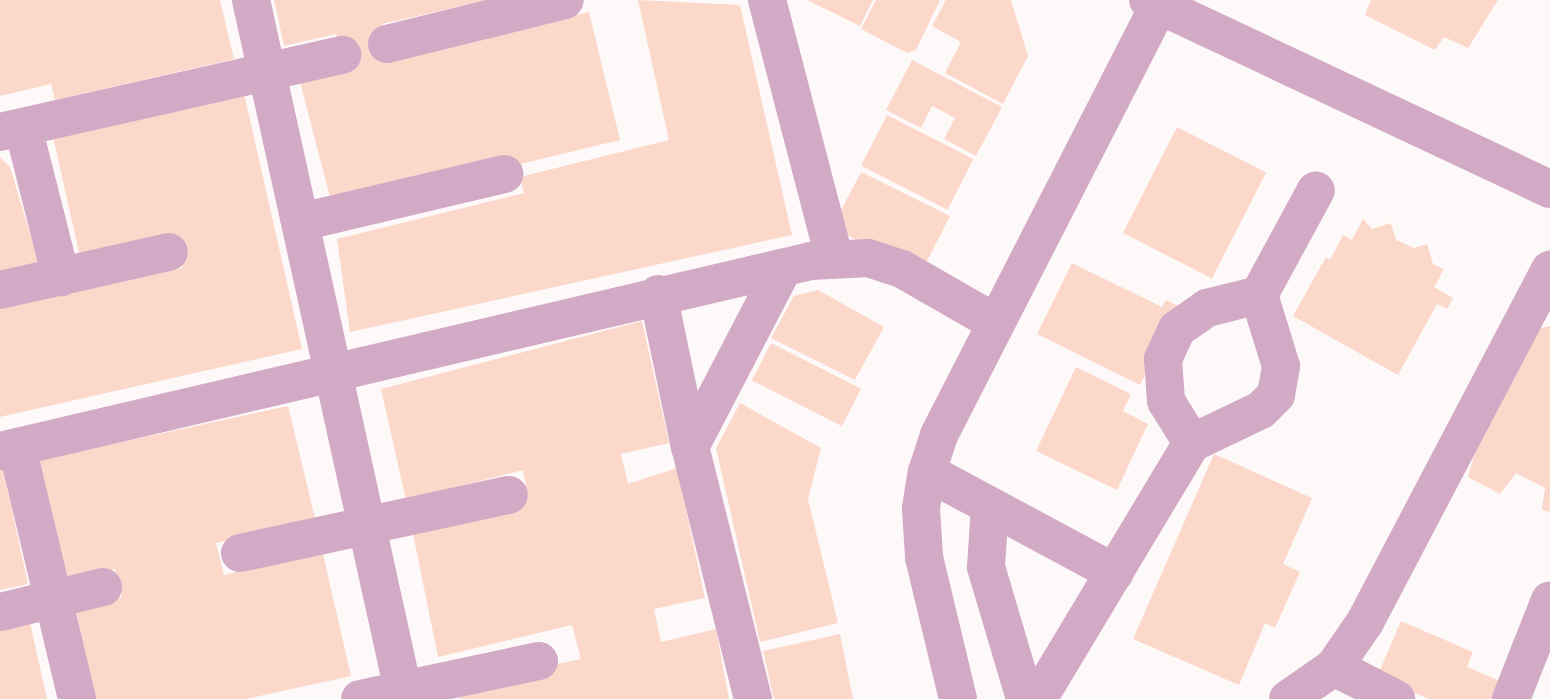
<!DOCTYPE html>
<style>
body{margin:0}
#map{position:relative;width:1550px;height:699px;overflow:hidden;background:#fef9f9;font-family:"Exo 2",sans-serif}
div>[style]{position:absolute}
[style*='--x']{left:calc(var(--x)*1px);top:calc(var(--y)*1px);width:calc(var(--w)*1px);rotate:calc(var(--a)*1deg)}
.building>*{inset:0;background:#fcd8cb;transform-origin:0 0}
.minor>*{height:38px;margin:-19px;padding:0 19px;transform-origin:19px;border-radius:19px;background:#d2aac6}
span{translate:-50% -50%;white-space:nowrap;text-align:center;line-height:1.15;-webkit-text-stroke:5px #fff;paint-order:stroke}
</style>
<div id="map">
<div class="building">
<i style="clip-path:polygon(0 0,220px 0,234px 59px,55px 100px,51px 84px,0 96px)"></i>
<i style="clip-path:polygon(274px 0,488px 0,382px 24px,390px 57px,589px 12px,620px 140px,333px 209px,299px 78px,342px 55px,336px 34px,284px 46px)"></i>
<i style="clip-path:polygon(638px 0,740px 5px,792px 235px,350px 332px,337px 239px,524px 193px,520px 177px,669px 140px)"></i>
<i style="clip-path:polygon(807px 0,873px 0,860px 26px)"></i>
<i style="clip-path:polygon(876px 0,940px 0,916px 50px,907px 53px,861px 29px)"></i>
<i style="clip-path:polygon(946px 0,1011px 0,1028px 56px,1003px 104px,945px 73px,961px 42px,932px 26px)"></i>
<i style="clip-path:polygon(1371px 0,1498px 0,1468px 48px,1444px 37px,1435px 50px,1365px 15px)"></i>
<i style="clip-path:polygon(912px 60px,1002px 107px,976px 156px,944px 139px,955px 118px,932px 106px,921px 128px,886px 110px)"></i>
<i style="clip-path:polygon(243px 89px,302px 349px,0 417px,0 308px,183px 268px,176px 238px,80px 257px,52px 132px)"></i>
<i style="left:887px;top:115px;width:97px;height:57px;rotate:27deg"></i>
<i style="left:1177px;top:127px;width:100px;height:119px;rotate:27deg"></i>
<i style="clip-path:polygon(0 157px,10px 167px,40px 267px,0 275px)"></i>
<i style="clip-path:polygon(861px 172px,950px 216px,924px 267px,909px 269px,845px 234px,837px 218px)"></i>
<i style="clip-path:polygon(1363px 219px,1372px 229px,1391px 223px,1396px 240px,1414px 248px,1427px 244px,1433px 264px,1444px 269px,1434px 287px,1453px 298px,1447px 309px,1437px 304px,1398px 375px,1293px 316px,1326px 257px,1330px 260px,1343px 235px,1352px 240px)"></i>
<i style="clip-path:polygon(1072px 263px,1162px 307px,1166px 300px,1178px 306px,1140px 385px,1037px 334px)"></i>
<i style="clip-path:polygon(818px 290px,884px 327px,855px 380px,771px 338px,794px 296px)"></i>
<i style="clip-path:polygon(642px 321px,669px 443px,621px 454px,628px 484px,677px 468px,705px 598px,654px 609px,661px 642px,716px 629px,729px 699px,459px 699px,456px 685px,581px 659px,572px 625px,438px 657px,411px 524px,528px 497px,523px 470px,406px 500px,381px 389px)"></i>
<i style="clip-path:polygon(1550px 326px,1550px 512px,1542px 510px,1545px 488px,1516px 473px,1500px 494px,1468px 477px,1476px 448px,1531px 330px)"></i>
<i style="left:771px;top:343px;width:101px;height:42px;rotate:27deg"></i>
<i style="clip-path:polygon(1076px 367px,1131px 394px,1123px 411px,1148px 424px,1117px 490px,1036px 451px)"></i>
<i style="clip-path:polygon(740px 403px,821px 448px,808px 499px,838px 623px,760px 642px,716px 448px)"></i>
<i style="clip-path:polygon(288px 406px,315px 518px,216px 543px,224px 575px,322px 550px,351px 676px,246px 699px,94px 699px,76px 610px,122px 597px,115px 569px,64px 582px,38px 460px)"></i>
<i style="clip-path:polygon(1214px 454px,1312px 498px,1283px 564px,1300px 572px,1275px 628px,1265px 623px,1239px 685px,1133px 639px)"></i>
<i style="clip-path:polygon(3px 469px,28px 584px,0 590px,0 470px)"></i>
<i style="clip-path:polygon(29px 618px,47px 699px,0 699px,0 624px)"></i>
<i style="clip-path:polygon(1401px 621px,1473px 652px,1467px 667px,1500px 681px,1492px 699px,1429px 699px,1377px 677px)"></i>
<i style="clip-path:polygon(840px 634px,853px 699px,774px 699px,763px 651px)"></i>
</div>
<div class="minor">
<i style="--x:251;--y:0;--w:716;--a:77.58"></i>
<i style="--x:767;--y:0;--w:267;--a:75.4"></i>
<i style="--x:1148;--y:0;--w:444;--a:25.2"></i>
<i style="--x:387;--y:44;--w:183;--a:-13.9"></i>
<i style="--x:23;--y:127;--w:155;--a:75.8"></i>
<i style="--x:0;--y:132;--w:351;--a:-12.7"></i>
<i style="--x:301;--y:222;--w:209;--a:-13.3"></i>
<i style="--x:0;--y:290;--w:173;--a:-12.7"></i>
<i style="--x:658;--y:294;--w:156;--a:78.2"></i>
<i style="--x:1192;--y:443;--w:49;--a:-121.8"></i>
<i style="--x:1166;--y:401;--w:42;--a:-94.1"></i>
<i style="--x:1163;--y:359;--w:33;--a:-65"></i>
<i style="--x:1177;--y:329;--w:37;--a:-35"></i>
<i style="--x:1207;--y:308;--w:54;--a:-14"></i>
<i style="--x:17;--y:447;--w:259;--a:76.6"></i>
<i style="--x:0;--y:451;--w:833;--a:-13.19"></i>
<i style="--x:811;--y:261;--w:57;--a:-3"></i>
<i style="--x:868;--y:258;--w:36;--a:18"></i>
<i style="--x:902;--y:269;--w:106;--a:29.9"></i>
<i style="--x:927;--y:472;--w:213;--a:28.2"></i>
<i style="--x:990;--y:506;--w:61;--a:93.8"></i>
<i style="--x:986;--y:567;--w:138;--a:73.5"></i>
<i style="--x:240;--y:553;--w:275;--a:-12.2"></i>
<i style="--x:0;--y:612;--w:106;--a:-13.6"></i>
<i style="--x:1334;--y:667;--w:70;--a:27.3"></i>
<i style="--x:360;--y:699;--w:183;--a:-12"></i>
<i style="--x:753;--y:699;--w:260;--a:-104"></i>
<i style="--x:690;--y:447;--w:202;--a:-62.5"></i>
<i style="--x:958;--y:699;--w:146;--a:-103.5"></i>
<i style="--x:924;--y:557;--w:49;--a:-93.5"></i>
<i style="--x:921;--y:508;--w:36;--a:-81"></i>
<i style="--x:927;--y:472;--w:39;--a:-72"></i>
<i style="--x:939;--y:435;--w:483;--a:-62.9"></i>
<i style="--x:1159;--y:5;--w:6;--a:-121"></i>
<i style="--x:1038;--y:699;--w:299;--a:-59"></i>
<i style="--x:1192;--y:443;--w:76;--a:-25.6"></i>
<i style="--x:1261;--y:410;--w:21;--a:-45"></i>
<i style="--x:1276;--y:395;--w:29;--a:-80"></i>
<i style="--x:1281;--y:366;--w:74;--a:-107.2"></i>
<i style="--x:1259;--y:295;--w:119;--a:-61.5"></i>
<i style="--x:1288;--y:699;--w:56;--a:-34.8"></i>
<i style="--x:1334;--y:667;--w:55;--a:-55.4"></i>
<i style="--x:1365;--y:622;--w:398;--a:-62.3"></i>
<i style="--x:1511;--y:699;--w:106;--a:-68.5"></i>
</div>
</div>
